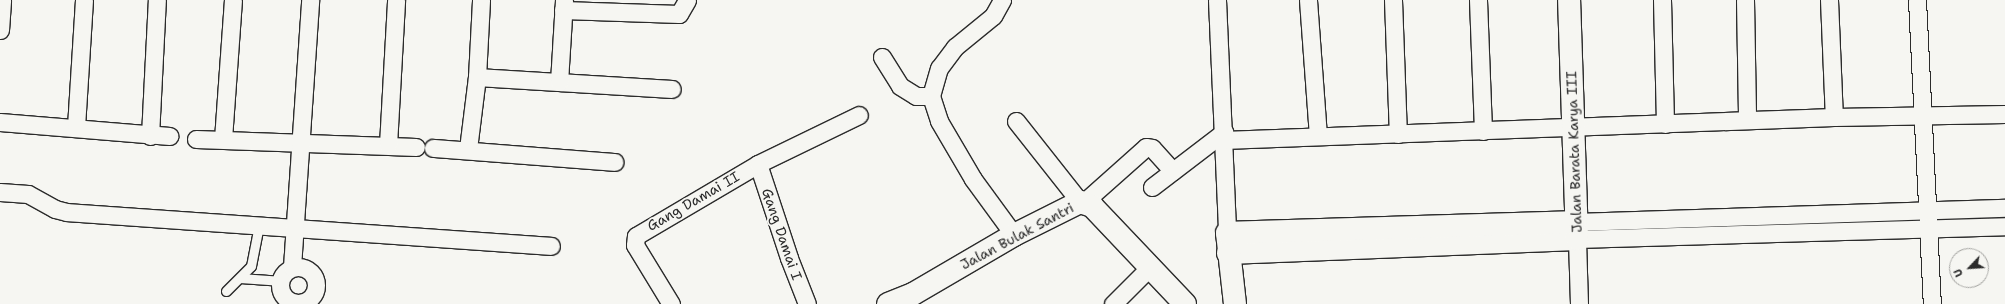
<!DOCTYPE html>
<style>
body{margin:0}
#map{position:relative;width:2005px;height:304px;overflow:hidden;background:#f6f6f2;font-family:"Shantell Sans",sans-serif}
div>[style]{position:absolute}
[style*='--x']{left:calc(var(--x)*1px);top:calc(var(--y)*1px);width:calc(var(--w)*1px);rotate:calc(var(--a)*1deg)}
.roads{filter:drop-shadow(1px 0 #2b2b2b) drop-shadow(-1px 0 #2b2b2b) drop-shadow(0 1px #2b2b2b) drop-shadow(0 -1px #2b2b2b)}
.lane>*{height:9px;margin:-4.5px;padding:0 4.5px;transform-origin:4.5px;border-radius:4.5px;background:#f6f6f2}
.street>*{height:17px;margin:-8.5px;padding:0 8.5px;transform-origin:8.5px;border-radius:8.5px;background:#f6f6f2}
.street>.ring{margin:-8.5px;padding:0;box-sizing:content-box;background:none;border:17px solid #f6f6f2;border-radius:50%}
.secondary>*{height:22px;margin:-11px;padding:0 11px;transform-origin:11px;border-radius:11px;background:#f6f6f2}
span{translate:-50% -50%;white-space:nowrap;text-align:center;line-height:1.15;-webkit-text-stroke:3.5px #f6f6f2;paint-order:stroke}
.street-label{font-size:14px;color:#2b2b2b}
.north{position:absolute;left:1949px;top:248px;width:40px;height:40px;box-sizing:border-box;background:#f6f6f2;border:1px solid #a5a5a2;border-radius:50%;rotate:245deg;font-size:11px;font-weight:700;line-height:16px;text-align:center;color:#2b2b2b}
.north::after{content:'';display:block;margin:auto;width:14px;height:18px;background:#2b2b2b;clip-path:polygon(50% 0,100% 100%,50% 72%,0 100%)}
</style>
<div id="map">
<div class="roads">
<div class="lane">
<i style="--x:240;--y:278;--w:39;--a:4"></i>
<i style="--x:226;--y:291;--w:35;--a:-45"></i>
<i style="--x:251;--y:266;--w:42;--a:-79"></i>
</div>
<div class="street">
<i style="--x:1002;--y:0;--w:18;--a:119"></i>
<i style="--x:993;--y:16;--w:49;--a:140.8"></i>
<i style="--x:955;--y:47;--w:26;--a:127"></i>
<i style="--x:939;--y:68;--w:29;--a:106"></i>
<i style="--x:931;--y:96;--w:26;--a:72"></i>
<i style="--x:939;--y:121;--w:67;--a:59.6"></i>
<i style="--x:973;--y:179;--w:69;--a:53.8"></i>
<i style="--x:1217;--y:0;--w:233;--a:87.5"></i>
<i style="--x:1308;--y:0;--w:135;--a:85.8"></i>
<i style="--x:1393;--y:0;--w:134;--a:87.9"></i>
<i style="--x:1478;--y:0;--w:131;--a:87.8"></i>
<i style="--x:1662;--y:0;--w:124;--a:88.6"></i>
<i style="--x:1745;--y:0;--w:120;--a:89"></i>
<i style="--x:1829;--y:0;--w:117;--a:87.6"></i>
<i style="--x:1917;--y:0;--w:304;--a:87.2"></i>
<i style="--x:563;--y:10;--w:116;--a:2"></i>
<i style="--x:679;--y:14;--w:16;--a:-60"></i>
<i style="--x:0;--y:30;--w:30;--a:-86"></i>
<i style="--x:882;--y:57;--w:34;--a:58"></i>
<i style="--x:900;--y:86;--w:19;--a:32"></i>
<i style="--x:916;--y:96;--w:15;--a:0"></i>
<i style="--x:477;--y:77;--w:195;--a:3.5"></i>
<i style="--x:559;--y:82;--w:82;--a:-86.5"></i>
<i style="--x:1016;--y:121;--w:103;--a:51.7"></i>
<i style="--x:0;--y:122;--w:170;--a:4.7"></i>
<i style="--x:76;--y:127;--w:127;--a:-86.4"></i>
<i style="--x:150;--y:136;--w:136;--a:-87.1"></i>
<i style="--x:196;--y:139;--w:220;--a:2.1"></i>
<i style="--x:223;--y:139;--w:139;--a:-85.9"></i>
<i style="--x:1223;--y:140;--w:611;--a:-2.16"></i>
<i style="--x:1834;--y:117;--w:171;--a:-1"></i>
<i style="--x:388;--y:145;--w:145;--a:-86.8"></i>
<i style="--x:433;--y:148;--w:182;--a:4.4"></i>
<i style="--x:468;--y:149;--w:73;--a:-82.9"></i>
<i style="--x:477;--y:77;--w:77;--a:-87"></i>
<i style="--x:758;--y:164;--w:99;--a:71.7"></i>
<i style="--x:789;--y:258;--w:49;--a:68.6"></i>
<i style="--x:1152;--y:187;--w:91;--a:-37.4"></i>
<i style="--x:0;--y:192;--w:28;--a:4"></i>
<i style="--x:28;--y:194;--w:31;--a:29"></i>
<i style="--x:55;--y:209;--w:12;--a:14"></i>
<i style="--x:67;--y:212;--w:485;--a:4"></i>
<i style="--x:1083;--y:203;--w:84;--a:-41.6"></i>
<i style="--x:1146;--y:147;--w:6;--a:9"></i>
<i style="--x:1152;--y:148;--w:31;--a:48"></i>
<i style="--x:1576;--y:222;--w:429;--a:-1.9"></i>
<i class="ring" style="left:280px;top:267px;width:19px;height:19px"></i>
<i style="--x:292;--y:267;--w:268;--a:-86.1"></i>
<i style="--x:671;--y:304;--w:69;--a:-121.4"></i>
<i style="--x:635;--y:245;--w:9;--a:-84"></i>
<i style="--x:636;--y:236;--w:142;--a:-30.5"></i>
<i style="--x:758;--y:164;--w:112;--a:-25.9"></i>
<i style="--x:1113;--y:304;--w:52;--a:-45"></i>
<i style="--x:1579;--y:304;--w:65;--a:-91.8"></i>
<i style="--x:1577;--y:239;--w:428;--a:-1.7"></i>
</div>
<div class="secondary">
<i style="--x:1228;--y:253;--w:349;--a:-2.3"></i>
<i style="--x:1577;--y:239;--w:239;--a:-91.9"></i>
<i style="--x:888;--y:304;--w:27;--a:-22"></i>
<i style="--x:913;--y:294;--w:117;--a:-30.3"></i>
<i style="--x:1014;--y:235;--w:74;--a:-26.6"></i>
<i style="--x:1080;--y:202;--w:13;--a:18"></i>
<i style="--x:1092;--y:206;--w:135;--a:46.5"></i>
<i style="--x:1235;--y:304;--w:71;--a:-96.4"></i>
<i style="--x:1227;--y:233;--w:349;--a:-1.8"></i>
</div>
</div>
<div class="street-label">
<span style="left:1574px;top:152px;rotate:-92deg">Jalan Barata Karya III</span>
<span style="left:693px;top:201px;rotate:-30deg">Gang Damai II</span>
<span style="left:782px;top:234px;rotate:71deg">Gang Damai I</span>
<span style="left:1017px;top:236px;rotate:-28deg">Jalan Bulak Santri</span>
</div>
<div class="north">U</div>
</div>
